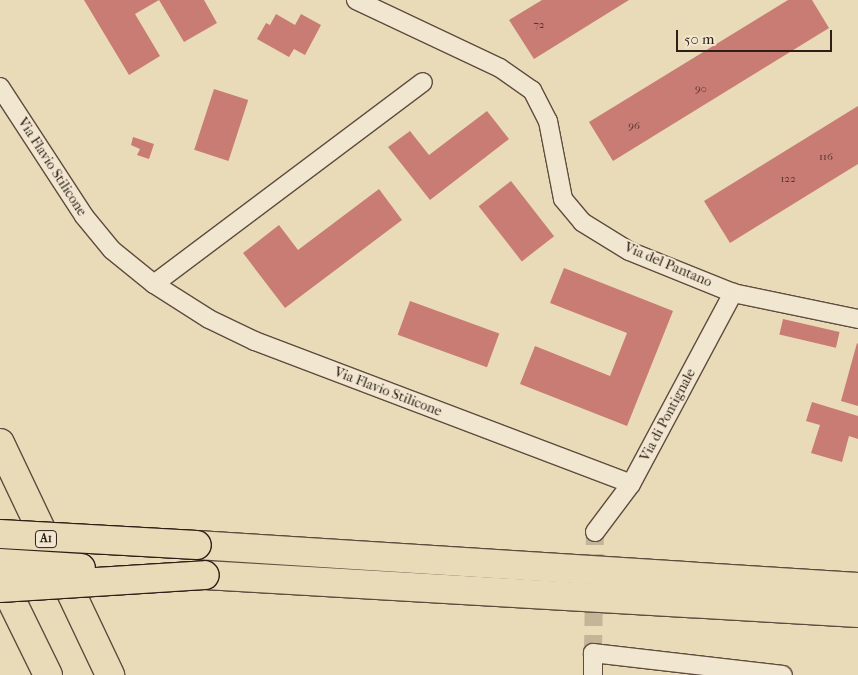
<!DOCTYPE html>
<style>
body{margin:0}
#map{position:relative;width:858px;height:675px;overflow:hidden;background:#e9dab8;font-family:"IM FELL French Canon",serif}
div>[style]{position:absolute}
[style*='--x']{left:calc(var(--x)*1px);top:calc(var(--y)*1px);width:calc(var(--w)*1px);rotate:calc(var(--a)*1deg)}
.building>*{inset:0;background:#c87c74;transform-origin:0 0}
.street-tunnel>*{height:18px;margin-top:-9px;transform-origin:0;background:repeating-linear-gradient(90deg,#c4b498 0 18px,transparent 0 27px)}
.roads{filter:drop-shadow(1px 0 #5e4d3f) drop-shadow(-1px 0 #5e4d3f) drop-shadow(0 1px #5e4d3f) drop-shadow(0 -1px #5e4d3f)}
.street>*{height:18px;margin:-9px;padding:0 9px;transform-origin:9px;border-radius:9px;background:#f1e7d1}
.highway>*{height:28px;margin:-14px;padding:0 14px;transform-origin:14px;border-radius:14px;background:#e9dab8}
.bridges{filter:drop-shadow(1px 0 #2f1e17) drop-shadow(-1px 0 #2f1e17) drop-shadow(0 1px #2f1e17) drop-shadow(0 -1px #2f1e17)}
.highway-bridge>*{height:28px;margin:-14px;padding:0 14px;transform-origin:14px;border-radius:14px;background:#e9dab8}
span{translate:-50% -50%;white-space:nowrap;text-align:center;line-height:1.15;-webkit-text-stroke:4px #f1e7d1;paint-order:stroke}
.number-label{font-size:11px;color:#55362e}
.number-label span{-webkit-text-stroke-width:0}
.shield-label span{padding:1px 4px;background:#f1e7d1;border:1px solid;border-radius:4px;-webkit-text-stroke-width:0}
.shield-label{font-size:12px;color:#2f1e17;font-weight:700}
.street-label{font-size:14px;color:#2f1e17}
.scale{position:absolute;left:676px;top:30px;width:156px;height:22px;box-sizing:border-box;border:2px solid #2f1e17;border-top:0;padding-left:6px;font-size:15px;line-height:18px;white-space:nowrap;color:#2f1e17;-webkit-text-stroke:4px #f1e7d1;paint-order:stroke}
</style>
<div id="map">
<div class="building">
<i style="clip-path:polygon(84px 0,204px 0,217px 23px,184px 42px,159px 0,135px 14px,160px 56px,129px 75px)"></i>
<i style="clip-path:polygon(542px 0,629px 0,534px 59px,509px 20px)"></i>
<i style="clip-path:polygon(788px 0,812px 0,829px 28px,613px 161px,589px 122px)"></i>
<i style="clip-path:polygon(276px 14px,295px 25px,301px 14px,321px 25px,305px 55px,294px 49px,289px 57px,257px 39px,266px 23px,270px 25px)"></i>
<i style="left:214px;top:89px;width:36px;height:64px;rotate:18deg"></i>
<i style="clip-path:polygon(858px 106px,858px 164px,730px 243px,704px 201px)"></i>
<i style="clip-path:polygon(487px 111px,509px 139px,430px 200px,388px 147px,410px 131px,429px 155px)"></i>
<i style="clip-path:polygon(133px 137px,154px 144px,149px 159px,137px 155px,140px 149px,131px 145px)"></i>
<i style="left:511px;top:181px;width:70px;height:41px;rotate:52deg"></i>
<i style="clip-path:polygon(379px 189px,402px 220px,285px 308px,243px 253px,279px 225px,298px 250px)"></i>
<i style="clip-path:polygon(564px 268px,673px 311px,627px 426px,520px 384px,535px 346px,610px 376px,627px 333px,550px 303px)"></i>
<i style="left:410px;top:301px;width:95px;height:36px;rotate:20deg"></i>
<i style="left:783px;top:319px;width:58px;height:16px;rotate:13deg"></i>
<i style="clip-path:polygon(857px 343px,858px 344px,858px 406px,841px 401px)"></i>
<i style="clip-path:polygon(812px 402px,858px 416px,858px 439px,849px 436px,842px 462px,811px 453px,820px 425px,806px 421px)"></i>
</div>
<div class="street-tunnel">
<i style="--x:593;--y:653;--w:121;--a:-89.1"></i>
</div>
<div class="roads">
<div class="street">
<i style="--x:356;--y:0;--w:159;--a:25.3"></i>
<i style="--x:500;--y:68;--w:39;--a:35"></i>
<i style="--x:532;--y:90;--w:35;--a:63"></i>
<i style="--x:548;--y:121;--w:79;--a:79.1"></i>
<i style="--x:563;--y:199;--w:30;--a:50"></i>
<i style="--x:582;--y:222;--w:55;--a:31.7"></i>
<i style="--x:629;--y:251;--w:112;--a:22"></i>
<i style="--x:733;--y:293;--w:128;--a:11.7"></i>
<i style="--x:0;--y:87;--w:154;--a:56.9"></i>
<i style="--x:84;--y:216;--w:44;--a:50.5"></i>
<i style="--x:112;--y:250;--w:54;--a:39"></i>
<i style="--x:154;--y:284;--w:65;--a:32.5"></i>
<i style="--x:209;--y:319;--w:51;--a:25.6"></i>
<i style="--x:255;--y:341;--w:402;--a:20.8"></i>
<i style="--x:154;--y:284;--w:336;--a:-36.9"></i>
<i style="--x:595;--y:532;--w:60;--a:-53.1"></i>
<i style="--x:631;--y:484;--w:217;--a:-61.9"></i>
<i style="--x:593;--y:675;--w:22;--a:-90"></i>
<i style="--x:593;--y:653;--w:191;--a:6.6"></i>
</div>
<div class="highway">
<i style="--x:0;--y:443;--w:257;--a:64.6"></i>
<i style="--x:197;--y:545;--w:662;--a:3.64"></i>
<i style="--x:205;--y:575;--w:654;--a:3.33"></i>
<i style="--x:0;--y:577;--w:109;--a:63.9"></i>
</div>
</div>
<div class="bridges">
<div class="highway-bridge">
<i style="--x:0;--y:534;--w:197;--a:3.2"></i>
<i style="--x:0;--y:563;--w:81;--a:3.5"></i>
<i style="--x:0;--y:588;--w:205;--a:-3.6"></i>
</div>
</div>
<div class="number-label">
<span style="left:539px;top:25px">72</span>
<span style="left:701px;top:89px">90</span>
<span style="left:634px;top:126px">96</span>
<span style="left:826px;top:157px">116</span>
<span style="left:788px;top:179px">122</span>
</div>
<div class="shield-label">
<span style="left:46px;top:539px">A1</span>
</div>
<div class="street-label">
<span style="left:52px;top:167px;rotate:57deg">Via Flavio Stilicone</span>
<span style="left:668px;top:265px;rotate:23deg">Via del Pantano</span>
<span style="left:388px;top:392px;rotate:21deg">Via Flavio Stilicone</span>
<span style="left:668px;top:415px;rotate:-62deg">Via di Pontignale</span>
</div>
<div class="scale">50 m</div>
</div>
